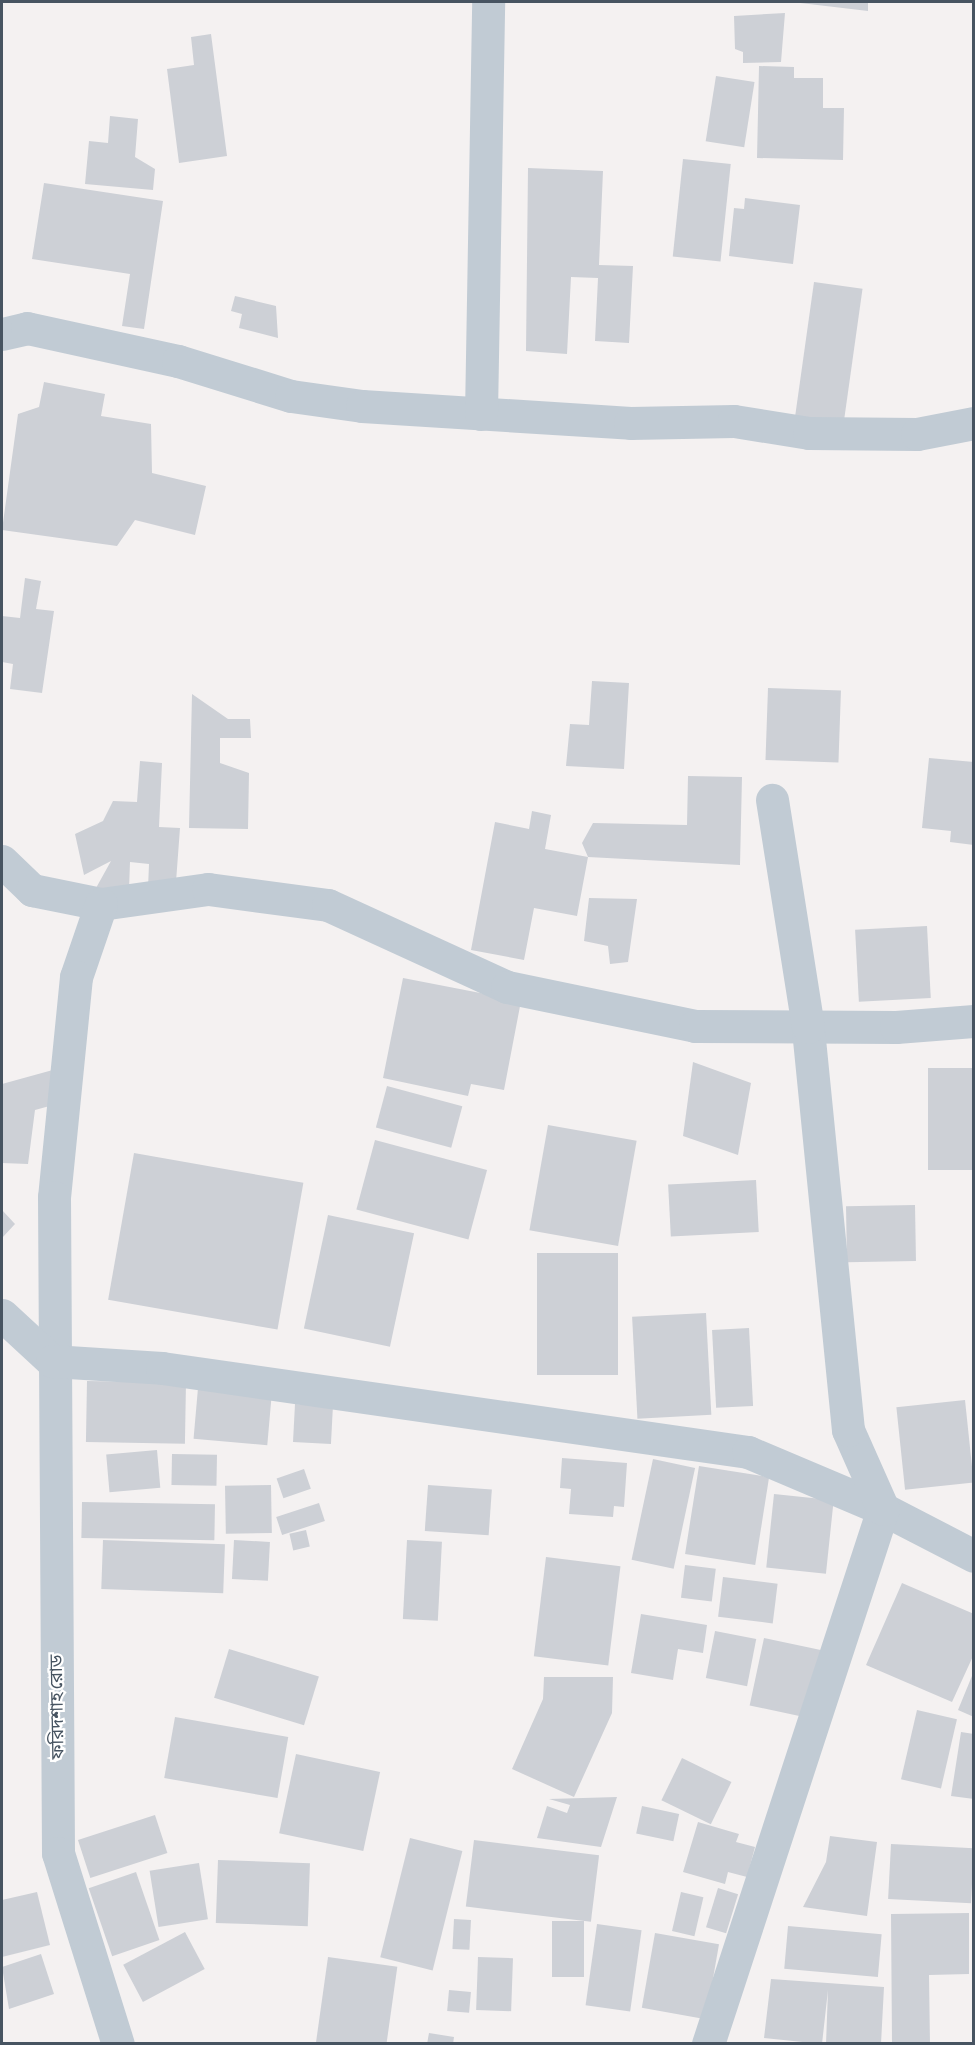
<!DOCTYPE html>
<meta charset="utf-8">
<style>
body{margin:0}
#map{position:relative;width:975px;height:2045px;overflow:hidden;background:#f4f1f1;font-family:"Alegreya Sans","Noto Sans Bengali",sans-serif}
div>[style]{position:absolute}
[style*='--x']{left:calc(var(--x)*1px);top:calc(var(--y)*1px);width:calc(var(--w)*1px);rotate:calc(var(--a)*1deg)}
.building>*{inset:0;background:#cdd0d6;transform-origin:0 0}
.minor>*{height:33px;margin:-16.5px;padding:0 16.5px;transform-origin:16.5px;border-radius:16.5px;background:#c1cbd4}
span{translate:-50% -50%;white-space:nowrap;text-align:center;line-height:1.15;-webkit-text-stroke:4.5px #fff;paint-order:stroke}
.street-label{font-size:18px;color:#475461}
.frame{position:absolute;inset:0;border:3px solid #475461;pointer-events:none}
</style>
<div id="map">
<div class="building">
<i style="clip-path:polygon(792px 2px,868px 2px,868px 11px)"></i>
<i style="clip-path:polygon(785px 13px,781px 62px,743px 63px,743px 52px,735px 49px,734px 16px)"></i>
<i style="clip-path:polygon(211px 34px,227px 156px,179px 163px,167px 69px,194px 65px,191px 37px)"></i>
<i style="clip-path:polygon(759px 66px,794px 67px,794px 78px,823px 78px,823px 108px,844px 108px,843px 160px,757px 158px)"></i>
<i style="left:716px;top:76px;width:39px;height:66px;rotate:9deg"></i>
<i style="clip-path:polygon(110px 116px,138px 119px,135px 157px,155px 169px,153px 190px,85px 184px,89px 141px,108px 143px)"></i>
<i style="left:683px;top:159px;width:48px;height:98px;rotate:6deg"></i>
<i style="clip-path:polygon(528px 168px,603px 171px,599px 265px,633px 266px,629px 343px,595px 341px,598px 278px,571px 277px,567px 354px,526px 351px)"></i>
<i style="clip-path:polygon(44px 183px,163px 201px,144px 329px,122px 326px,130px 274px,32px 259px)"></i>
<i style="clip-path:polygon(745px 198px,800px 205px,793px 264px,729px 256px,734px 208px,744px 209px)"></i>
<i style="left:814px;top:282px;width:49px;height:138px;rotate:8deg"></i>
<i style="clip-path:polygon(235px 296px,276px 306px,278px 338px,239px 328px,242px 314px,231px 311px)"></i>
<i style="clip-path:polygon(44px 382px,105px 394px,101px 416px,151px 424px,152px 473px,206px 486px,195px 535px,135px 520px,117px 546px,2px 530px,18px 414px,39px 407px)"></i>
<i style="clip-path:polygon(25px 578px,41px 581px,36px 609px,54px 611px,42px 693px,10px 689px,13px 664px,2px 662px,2px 616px,20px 618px)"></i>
<i style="clip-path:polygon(592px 681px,629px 683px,624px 769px,566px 766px,570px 724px,589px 725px)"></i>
<i style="left:768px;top:688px;width:73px;height:72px;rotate:2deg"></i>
<i style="clip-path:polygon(192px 694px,228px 719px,250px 719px,251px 738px,220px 738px,220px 763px,249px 773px,248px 829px,189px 828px)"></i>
<i style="clip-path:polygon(929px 758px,974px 762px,974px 845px,950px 842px,951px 831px,922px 828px)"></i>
<i style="clip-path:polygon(140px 761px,162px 763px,159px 827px,180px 828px,176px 882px,148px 888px,149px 864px,130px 862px,129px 890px,96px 888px,111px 861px,84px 875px,75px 834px,103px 821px,113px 801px,137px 802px)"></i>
<i style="clip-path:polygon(688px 776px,742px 777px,740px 865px,588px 857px,582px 843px,593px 823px,687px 825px)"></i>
<i style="clip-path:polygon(532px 811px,551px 815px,545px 849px,588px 857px,577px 916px,534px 908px,524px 960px,471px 950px,495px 822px,529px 829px)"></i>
<i style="clip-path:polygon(589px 898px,637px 899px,628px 962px,610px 964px,608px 946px,584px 941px)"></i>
<i style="left:927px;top:926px;width:72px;height:72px;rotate:87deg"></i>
<i style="clip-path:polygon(403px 978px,521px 1001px,504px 1090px,471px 1084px,468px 1096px,383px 1078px)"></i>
<i style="clip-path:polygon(693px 1062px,751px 1083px,738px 1155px,683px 1136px)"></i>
<i style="clip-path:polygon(60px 1068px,57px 1104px,35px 1110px,28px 1164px,2px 1163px,2px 1084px)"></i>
<i style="left:974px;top:1068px;width:102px;height:46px;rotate:90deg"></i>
<i style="left:387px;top:1086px;width:78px;height:43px;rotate:15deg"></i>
<i style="left:548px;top:1125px;width:90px;height:107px;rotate:10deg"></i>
<i style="left:375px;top:1140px;width:116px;height:72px;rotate:15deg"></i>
<i style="left:134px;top:1153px;width:172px;height:149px;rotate:10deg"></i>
<i style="left:756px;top:1180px;width:52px;height:88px;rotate:87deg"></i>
<i style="left:915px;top:1205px;width:56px;height:69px;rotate:89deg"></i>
<i style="clip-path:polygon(2px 1210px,15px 1224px,2px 1238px)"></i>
<i style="left:328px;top:1215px;width:88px;height:116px;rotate:12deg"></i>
<i style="left:618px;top:1253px;width:122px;height:81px;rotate:90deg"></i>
<i style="left:706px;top:1313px;width:102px;height:74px;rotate:87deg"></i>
<i style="left:749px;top:1328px;width:78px;height:37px;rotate:87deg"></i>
<i style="left:87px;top:1381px;width:99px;height:61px;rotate:1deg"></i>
<i style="left:198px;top:1388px;width:74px;height:51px;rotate:5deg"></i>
<i style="left:965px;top:1400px;width:83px;height:69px;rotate:84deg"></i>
<i style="left:295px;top:1404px;width:38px;height:38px;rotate:3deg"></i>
<i style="left:157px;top:1450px;width:38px;height:51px;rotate:85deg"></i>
<i style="left:172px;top:1454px;width:45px;height:31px;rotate:1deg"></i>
<i style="clip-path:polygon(562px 1458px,627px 1463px,624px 1507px,614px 1506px,613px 1517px,569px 1514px,571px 1489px,560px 1488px)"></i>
<i style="left:653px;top:1459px;width:43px;height:103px;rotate:12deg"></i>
<i style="left:699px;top:1466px;width:71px;height:89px;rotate:9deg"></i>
<i style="left:304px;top:1469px;width:21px;height:29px;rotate:71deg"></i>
<i style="left:271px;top:1485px;width:48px;height:46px;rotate:89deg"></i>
<i style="left:428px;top:1485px;width:64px;height:46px;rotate:4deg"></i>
<i style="left:774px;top:1494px;width:60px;height:74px;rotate:6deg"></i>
<i style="left:82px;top:1502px;width:133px;height:36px;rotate:1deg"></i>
<i style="left:319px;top:1503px;width:19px;height:45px;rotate:72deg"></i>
<i style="left:306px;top:1530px;width:17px;height:17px;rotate:77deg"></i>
<i style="left:103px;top:1540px;width:122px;height:49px;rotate:2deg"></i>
<i style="left:234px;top:1540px;width:36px;height:39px;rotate:3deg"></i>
<i style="left:407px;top:1540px;width:35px;height:79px;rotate:3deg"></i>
<i style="left:546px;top:1557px;width:75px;height:100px;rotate:7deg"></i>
<i style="left:685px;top:1565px;width:31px;height:33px;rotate:7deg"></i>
<i style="left:723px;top:1577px;width:55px;height:40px;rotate:7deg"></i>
<i style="clip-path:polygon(902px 1583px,974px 1614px,974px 1654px,952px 1702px,866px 1665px)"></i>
<i style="clip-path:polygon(641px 1614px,707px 1625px,703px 1653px,678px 1649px,673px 1680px,631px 1673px)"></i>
<i style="left:715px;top:1631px;width:42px;height:48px;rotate:11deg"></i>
<i style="left:764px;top:1638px;width:58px;height:69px;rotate:12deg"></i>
<i style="left:229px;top:1649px;width:94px;height:51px;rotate:17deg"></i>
<i style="clip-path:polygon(974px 1671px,974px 1717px,958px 1710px)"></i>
<i style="clip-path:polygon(544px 1677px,613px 1677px,612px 1713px,574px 1797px,512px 1769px,543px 1699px)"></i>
<i style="left:917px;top:1710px;width:41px;height:71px;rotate:13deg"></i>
<i style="left:175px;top:1717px;width:115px;height:62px;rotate:10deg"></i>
<i style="clip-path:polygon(961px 1732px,974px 1734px,974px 1799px,951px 1796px)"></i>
<i style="left:296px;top:1754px;width:86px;height:81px;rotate:12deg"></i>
<i style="left:682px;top:1758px;width:55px;height:47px;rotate:26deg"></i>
<i style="clip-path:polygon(617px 1797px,601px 1847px,537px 1838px,547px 1806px,567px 1813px,570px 1805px,549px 1799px)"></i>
<i style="left:642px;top:1806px;width:38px;height:28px;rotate:12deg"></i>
<i style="left:155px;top:1815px;width:40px;height:81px;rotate:72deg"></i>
<i style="clip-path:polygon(698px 1822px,739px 1834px,736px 1842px,755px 1847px,747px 1877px,728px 1872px,725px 1884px,683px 1872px)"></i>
<i style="clip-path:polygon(830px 1836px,877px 1842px,867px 1916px,803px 1907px,826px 1862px)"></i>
<i style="left:410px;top:1838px;width:54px;height:123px;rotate:14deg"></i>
<i style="left:474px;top:1840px;width:126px;height:67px;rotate:7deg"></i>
<i style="left:891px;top:1844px;width:83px;height:55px;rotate:3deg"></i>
<i style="left:218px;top:1860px;width:92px;height:63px;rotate:2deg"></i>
<i style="left:199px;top:1863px;width:57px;height:50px;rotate:81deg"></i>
<i style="left:136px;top:1872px;width:72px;height:50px;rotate:71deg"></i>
<i style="left:718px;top:1888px;width:21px;height:41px;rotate:17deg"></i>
<i style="clip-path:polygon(37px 1892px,50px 1945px,2px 1957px,2px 1900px)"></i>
<i style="left:681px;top:1892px;width:23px;height:40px;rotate:13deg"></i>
<i style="clip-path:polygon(969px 1913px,969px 1974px,929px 1975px,930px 2044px,892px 2044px,891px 1914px)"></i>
<i style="left:454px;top:1919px;width:17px;height:30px;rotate:3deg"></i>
<i style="left:552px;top:1921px;width:32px;height:56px"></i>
<i style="left:597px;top:1924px;width:45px;height:82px;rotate:8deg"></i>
<i style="left:788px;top:1926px;width:94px;height:43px;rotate:5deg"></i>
<i style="left:185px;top:1932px;width:42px;height:70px;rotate:62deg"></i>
<i style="left:655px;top:1933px;width:65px;height:76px;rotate:10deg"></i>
<i style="clip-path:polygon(41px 1954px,54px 1994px,9px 2009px,2px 1967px)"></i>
<i style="left:328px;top:1957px;width:70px;height:88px;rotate:8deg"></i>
<i style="left:478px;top:1957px;width:35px;height:53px;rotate:2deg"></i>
<i style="clip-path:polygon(771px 1979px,884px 1987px,881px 2044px,826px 2044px,828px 1990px,822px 2044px,764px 2038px)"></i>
<i style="left:449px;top:1990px;width:22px;height:21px;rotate:5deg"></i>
<i style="clip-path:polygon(429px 2033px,454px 2037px,453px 2044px,427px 2044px)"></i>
</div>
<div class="minor">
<i style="--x:2;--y:334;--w:26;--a:-13"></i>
<i style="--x:27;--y:328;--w:155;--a:12.3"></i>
<i style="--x:178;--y:361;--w:118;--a:17.2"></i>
<i style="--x:291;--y:396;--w:72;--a:8"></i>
<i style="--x:362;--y:406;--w:269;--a:3.6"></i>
<i style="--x:630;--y:423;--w:104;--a:-1.1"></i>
<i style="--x:734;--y:421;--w:76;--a:9.1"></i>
<i style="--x:809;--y:433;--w:108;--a:0.5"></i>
<i style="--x:917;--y:434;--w:58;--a:-10.9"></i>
<i style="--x:481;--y:414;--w:412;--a:-89"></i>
<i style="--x:2;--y:861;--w:42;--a:44"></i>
<i style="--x:32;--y:890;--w:70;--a:11.5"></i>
<i style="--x:101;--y:904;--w:108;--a:-8"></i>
<i style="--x:208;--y:889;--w:121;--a:7.6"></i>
<i style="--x:328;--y:905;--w:197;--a:24.6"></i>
<i style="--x:507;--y:987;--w:192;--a:11.7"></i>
<i style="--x:695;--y:1026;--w:201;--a:0.3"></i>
<i style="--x:896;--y:1027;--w:78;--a:-4.4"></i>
<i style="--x:101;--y:904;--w:77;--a:108.9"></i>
<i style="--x:76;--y:977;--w:221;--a:95.7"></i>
<i style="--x:54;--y:1197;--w:656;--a:89.65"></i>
<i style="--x:58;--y:1853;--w:200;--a:72.6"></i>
<i style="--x:2;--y:1315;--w:68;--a:42.6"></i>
<i style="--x:52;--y:1361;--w:110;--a:3.6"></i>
<i style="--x:162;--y:1368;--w:592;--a:8.16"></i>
<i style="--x:748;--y:1452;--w:147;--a:22.9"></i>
<i style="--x:883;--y:1509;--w:102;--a:27.3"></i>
<i style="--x:708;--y:2044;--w:563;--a:-71.89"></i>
<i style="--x:883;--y:1509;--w:86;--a:-113.9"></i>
<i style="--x:848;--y:1430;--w:405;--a:-95.7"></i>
<i style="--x:808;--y:1027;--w:230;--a:-99"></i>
</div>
<div class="street-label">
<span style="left:58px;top:1707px;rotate:-91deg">ফরিদশাহ রোড</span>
</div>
<div class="frame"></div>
</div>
